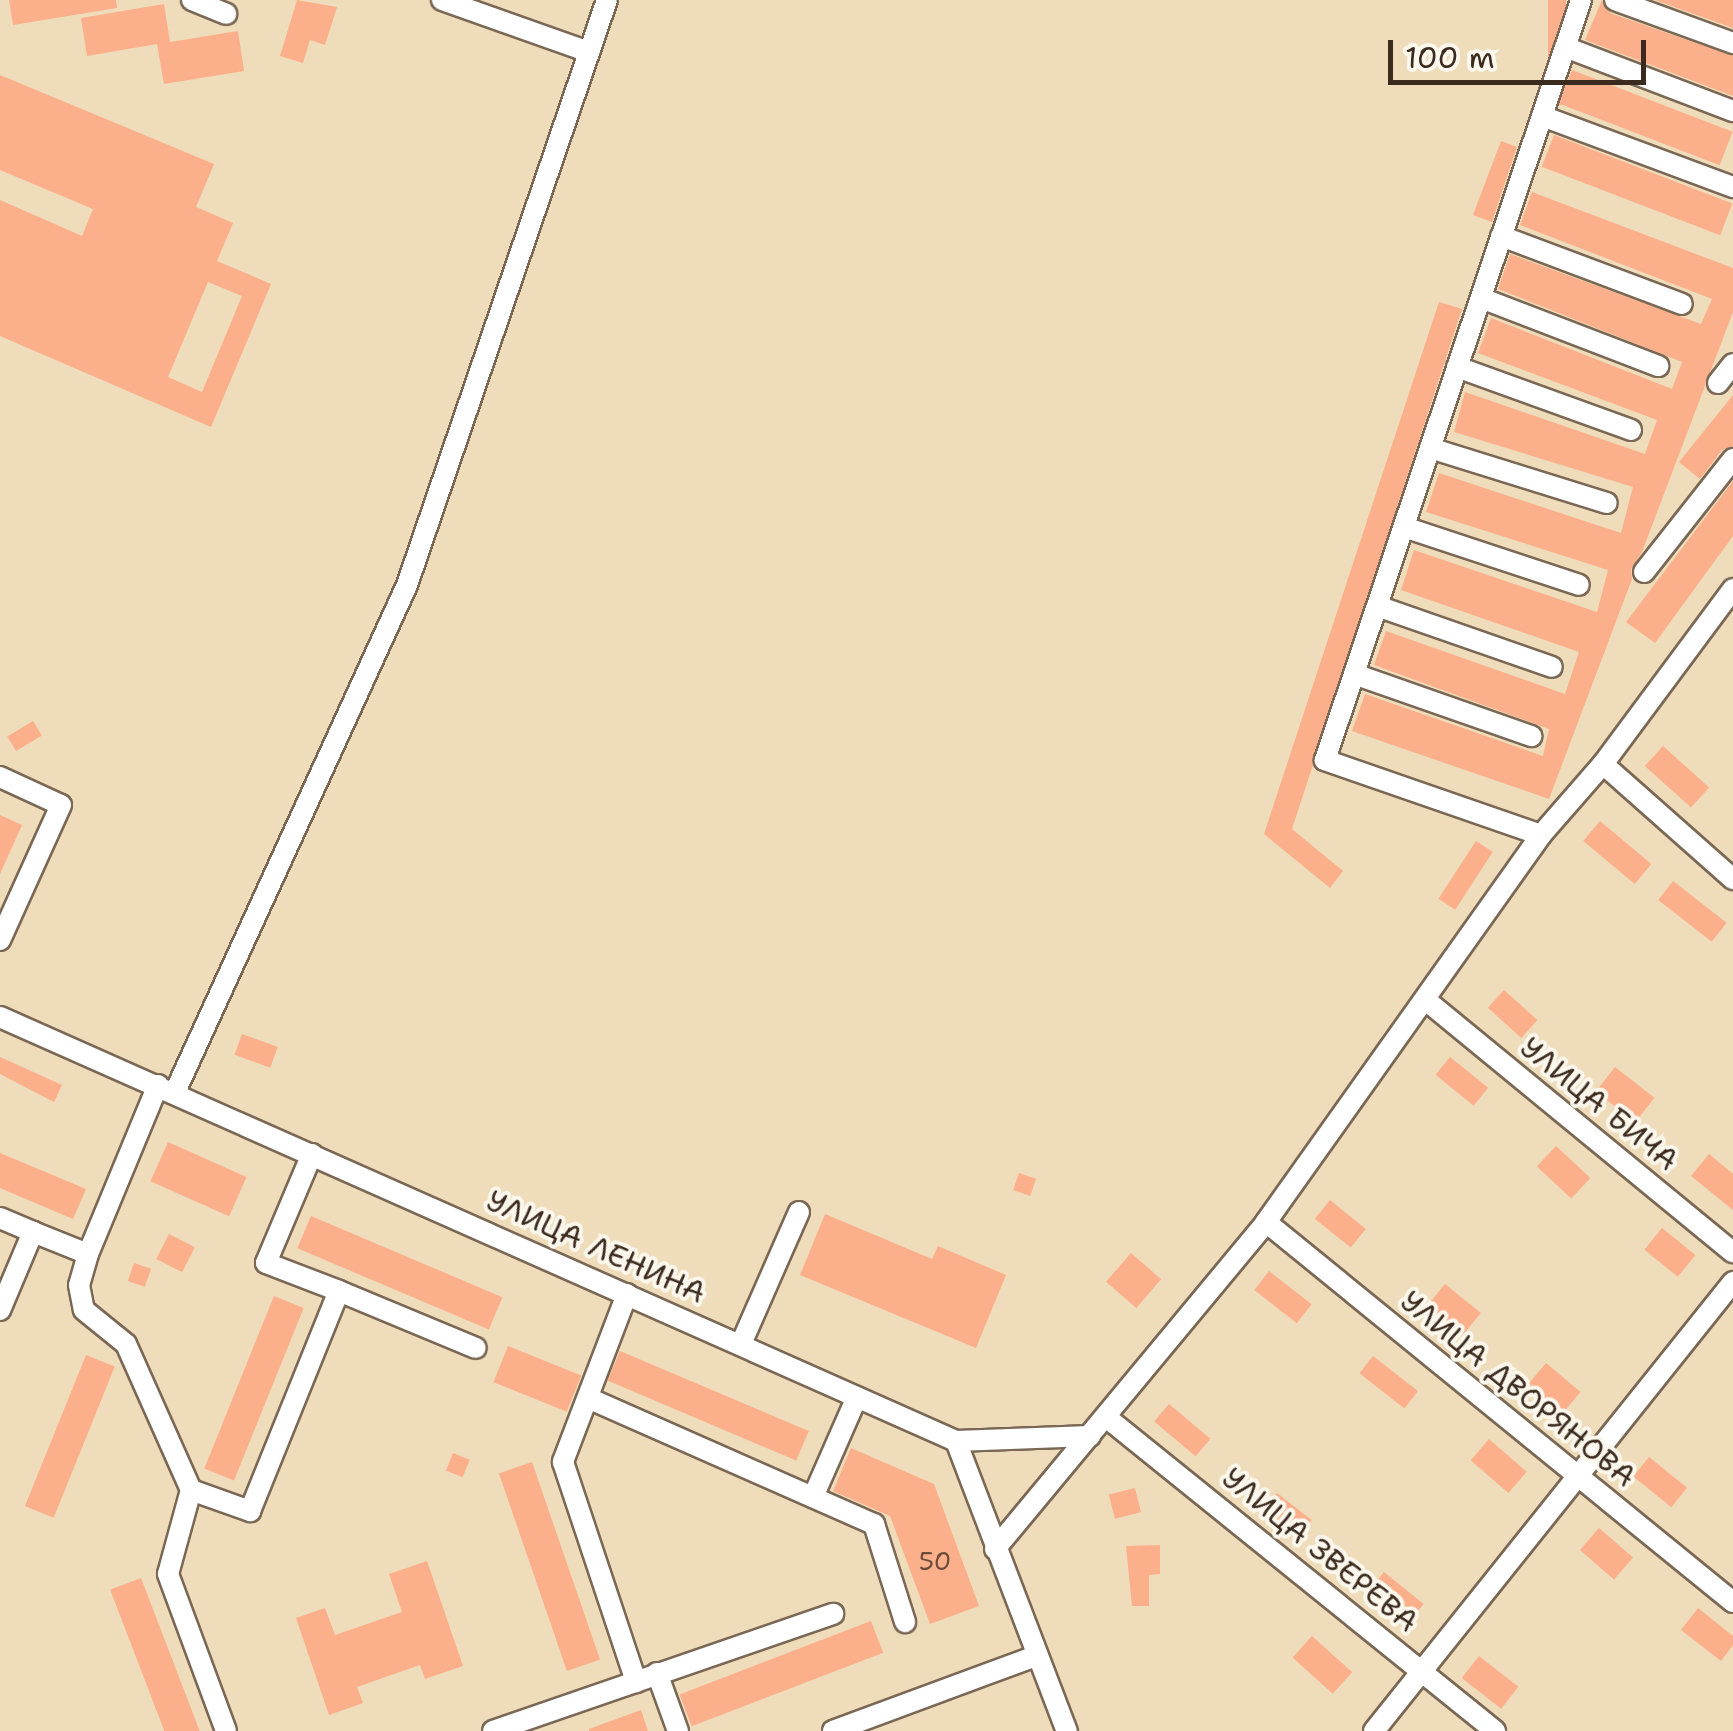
<!DOCTYPE html>
<meta charset="utf-8">
<style>
body{margin:0}
#map{position:relative;width:1733px;height:1731px;overflow:hidden;background:#eedcba;font-family:"Shantell Sans",sans-serif}
div>[style]{position:absolute}
[style*='--x']{left:calc(var(--x)*1px);top:calc(var(--y)*1px);width:calc(var(--w)*1px);rotate:calc(var(--a)*1deg)}
.building>*{inset:0;background:#fcaf8b;transform-origin:0 0}
.roads{filter:drop-shadow(2px 0 #7a6855) drop-shadow(-2px 0 #7a6855) drop-shadow(0 2px #7a6855) drop-shadow(0 -2px #7a6855)}
.minor>*{height:20px;margin:-10px;padding:0 10px;transform-origin:10px;border-radius:10px;background:#fff}
span{translate:-50% -50%;white-space:nowrap;text-align:center;line-height:1.15;-webkit-text-stroke:8px #fbf7ec;paint-order:stroke}
.number-label{font-size:25px;color:#6b4b39}
.number-label span{-webkit-text-stroke-width:0}
.street-label{font-size:30px;color:#3b2a1e}
.scale{position:absolute;left:1388px;top:40px;width:258px;height:45px;box-sizing:border-box;border:5px solid #3b2a1e;border-top:0;padding-left:12px;font-size:30px;line-height:35px;white-space:nowrap;color:#3b2a1e;-webkit-text-stroke:8px #fbf7ec;paint-order:stroke}
</style>
<div id="map">
<div class="building">
<i style="clip-path:polygon(9px 0,116px 0,117px 8px,13px 25px)"></i>
<i style="clip-path:polygon(297px 0,337px 7px,325px 45px,310px 40px,303px 63px,280px 56px)"></i>
<i style="left:1548px;top:0;width:18px;height:105px"></i>
<i style="clip-path:polygon(1602px 0,1610px 13px,1733px 56px,1733px 96px,1585px 40px)"></i>
<i style="clip-path:polygon(1655px 0,1733px 0,1733px 28px)"></i>
<i style="clip-path:polygon(164px 4px,170px 42px,238px 31px,244px 71px,164px 84px,157px 44px,87px 56px,81px 18px)"></i>
<i style="left:1572px;top:70px;width:172px;height:36px;rotate:21deg"></i>
<i style="clip-path:polygon(evenodd,0 75px,214px 164px,196px 207px,233px 223px,217px 261px,271px 284px,211px 427px,0 336px,0 200px,82px 236px,93px 209px,0 170px,0 75px,208px 282px,242px 296px,202px 392px,168px 377px,208px 282px)"></i>
<i style="left:1554px;top:135px;width:191px;height:34px;rotate:21deg"></i>
<i style="clip-path:polygon(1501px 141px,1517px 147px,1492px 222px,1473px 215px)"></i>
<i style="clip-path:polygon(1532px 192px,1733px 268px,1733px 312px,1642px 552px,1631px 569px,1632px 579px,1549px 799px,1352px 731px,1365px 694px,1543px 756px,1549px 729px,1374px 665px,1386px 631px,1565px 694px,1579px 652px,1401px 590px,1414px 550px,1597px 612px,1608px 570px,1426px 512px,1439px 473px,1621px 533px,1633px 487px,1454px 432px,1465px 392px,1645px 454px,1657px 420px,1478px 353px,1491px 318px,1672px 389px,1682px 362px,1498px 289px,1510px 254px,1701px 324px,1712px 299px,1520px 225px)"></i>
<i style="clip-path:polygon(1439px 302px,1462px 309px,1292px 829px,1343px 871px,1330px 888px,1264px 834px)"></i>
<i style="clip-path:polygon(1733px 395px,1733px 446px,1722px 450px,1700px 479px,1679px 462px)"></i>
<i style="clip-path:polygon(1733px 481px,1733px 536px,1655px 643px,1626px 622px)"></i>
<i style="left:33px;top:721px;width:17px;height:30px;rotate:59deg"></i>
<i style="left:1663px;top:746px;width:62px;height:27px;rotate:42deg"></i>
<i style="clip-path:polygon(0 815px,22px 825px,0 874px)"></i>
<i style="left:1600px;top:821px;width:67px;height:26px;rotate:40deg"></i>
<i style="left:1476px;top:841px;width:20px;height:69px;rotate:33deg"></i>
<i style="left:1673px;top:881px;width:68px;height:24px;rotate:38deg"></i>
<i style="left:1504px;top:990px;width:45px;height:24px;rotate:42deg"></i>
<i style="left:242px;top:1034px;width:38px;height:22px;rotate:20deg"></i>
<i style="clip-path:polygon(0 1057px,62px 1085px,54px 1102px,0 1074px)"></i>
<i style="left:1450px;top:1057px;width:49px;height:23px;rotate:39deg"></i>
<i style="left:1615px;top:1067px;width:50px;height:31px;rotate:38deg"></i>
<i style="left:168px;top:1142px;width:86px;height:43px;rotate:24deg"></i>
<i style="left:1556px;top:1146px;width:47px;height:28px;rotate:43deg"></i>
<i style="clip-path:polygon(0 1153px,86px 1189px,73px 1219px,0 1188px)"></i>
<i style="clip-path:polygon(1709px 1154px,1733px 1174px,1733px 1210px,1691px 1176px)"></i>
<i style="left:1019px;top:1173px;width:18px;height:18px;rotate:19deg"></i>
<i style="left:1330px;top:1200px;width:46px;height:24px;rotate:39deg"></i>
<i style="clip-path:polygon(825px 1214px,932px 1259px,938px 1246px,1006px 1275px,976px 1348px,800px 1275px)"></i>
<i style="left:311px;top:1216px;width:208px;height:35px;rotate:23deg"></i>
<i style="left:1662px;top:1228px;width:43px;height:28px;rotate:39deg"></i>
<i style="left:169px;top:1234px;width:29px;height:28px;rotate:27deg"></i>
<i style="left:1131px;top:1253px;width:40px;height:38px;rotate:41deg"></i>
<i style="left:134px;top:1263px;width:18px;height:19px;rotate:19deg"></i>
<i style="left:1269px;top:1271px;width:54px;height:24px;rotate:38deg"></i>
<i style="left:1445px;top:1284px;width:46px;height:28px;rotate:39deg"></i>
<i style="left:274px;top:1296px;width:32px;height:186px;rotate:22deg"></i>
<i style="left:508px;top:1346px;width:79px;height:39px;rotate:22deg"></i>
<i style="left:620px;top:1351px;width:205px;height:32px;rotate:23deg"></i>
<i style="left:86px;top:1355px;width:31px;height:163px;rotate:22deg"></i>
<i style="left:1373px;top:1356px;width:57px;height:22px;rotate:38deg"></i>
<i style="left:1546px;top:1363px;width:45px;height:33px;rotate:40deg"></i>
<i style="left:1169px;top:1404px;width:54px;height:23px;rotate:40deg"></i>
<i style="left:1489px;top:1439px;width:50px;height:28px;rotate:41deg"></i>
<i style="clip-path:polygon(851px 1448px,934px 1484px,979px 1606px,930px 1624px,890px 1516px,833px 1491px)"></i>
<i style="left:453px;top:1453px;width:18px;height:19px;rotate:22deg"></i>
<i style="left:1649px;top:1457px;width:49px;height:25px;rotate:39deg"></i>
<i style="left:532px;top:1462px;width:209px;height:35px;rotate:71deg"></i>
<i style="left:1135px;top:1488px;width:25px;height:27px;rotate:76deg"></i>
<i style="left:1277px;top:1493px;width:44px;height:24px;rotate:38deg"></i>
<i style="left:1599px;top:1528px;width:45px;height:29px;rotate:41deg"></i>
<i style="clip-path:polygon(1160px 1545px,1160px 1574px,1149px 1575px,1149px 1606px,1132px 1606px,1126px 1546px)"></i>
<i style="clip-path:polygon(427px 1561px,463px 1666px,425px 1679px,420px 1665px,357px 1687px,363px 1703px,329px 1715px,296px 1618px,325px 1608px,335px 1635px,402px 1612px,389px 1574px)"></i>
<i style="left:1384px;top:1572px;width:51px;height:27px;rotate:39deg"></i>
<i style="left:141px;top:1578px;width:164px;height:33px;rotate:69deg"></i>
<i style="clip-path:polygon(1698px 1608px,1733px 1636px,1733px 1645px,1721px 1661px,1681px 1630px)"></i>
<i style="left:871px;top:1621px;width:34px;height:205px;rotate:69deg"></i>
<i style="left:1312px;top:1636px;width:54px;height:29px;rotate:42deg"></i>
<i style="left:1479px;top:1656px;width:50px;height:28px;rotate:38deg"></i>
<i style="clip-path:polygon(641px 1710px,648px 1731px,589px 1731px,589px 1729px)"></i>
</div>
<div class="roads">
<div class="minor">
<i style="--x:192;--y:0;--w:37;--a:22"></i>
<i style="--x:442;--y:0;--w:156;--a:19.5"></i>
<i style="--x:1615;--y:0;--w:126;--a:20"></i>
<i style="--x:1565;--y:47;--w:180;--a:20.9"></i>
<i style="--x:1542;--y:116;--w:204;--a:20.4"></i>
<i style="--x:1501;--y:236;--w:193;--a:20.6"></i>
<i style="--x:1481;--y:298;--w:190;--a:21"></i>
<i style="--x:1457;--y:367;--w:185;--a:19.9"></i>
<i style="--x:1718;--y:383;--w:24;--a:-52"></i>
<i style="--x:1430;--y:448;--w:185;--a:17.3"></i>
<i style="--x:1404;--y:527;--w:184;--a:18.3"></i>
<i style="--x:1644;--y:572;--w:144;--a:-51.8"></i>
<i style="--x:1377;--y:606;--w:185;--a:19.2"></i>
<i style="--x:1354;--y:674;--w:188;--a:19.3"></i>
<i style="--x:1603;--y:764;--w:174;--a:41.5"></i>
<i style="--x:0;--y:777;--w:67;--a:24.7"></i>
<i style="--x:61;--y:805;--w:148;--a:114.3"></i>
<i style="--x:1541;--y:835;--w:229;--a:-160.9"></i>
<i style="--x:1325;--y:760;--w:802;--a:-71.38"></i>
<i style="--x:1427;--y:1001;--w:396;--a:39.4"></i>
<i style="--x:0;--y:1017;--w:1046;--a:23.92"></i>
<i style="--x:956;--y:1441;--w:311;--a:69.1"></i>
<i style="--x:175;--y:1092;--w:558;--a:-65.41"></i>
<i style="--x:407;--y:585;--w:618;--a:-71.13"></i>
<i style="--x:312;--y:1154;--w:118;--a:112.9"></i>
<i style="--x:266;--y:1263;--w:78;--a:21"></i>
<i style="--x:0;--y:1218;--w:36;--a:23"></i>
<i style="--x:1266;--y:1222;--w:602;--a:39.14"></i>
<i style="--x:88;--y:1254;--w:183;--a:-67.5"></i>
<i style="--x:627;--y:1294;--w:180;--a:110.9"></i>
<i style="--x:563;--y:1462;--w:232;--a:71.6"></i>
<i style="--x:0;--y:1310;--w:85;--a:-67.1"></i>
<i style="--x:33;--y:1232;--w:59;--a:21.8"></i>
<i style="--x:88;--y:1254;--w:32;--a:106"></i>
<i style="--x:79;--y:1285;--w:25;--a:79"></i>
<i style="--x:84;--y:1310;--w:54;--a:39"></i>
<i style="--x:126;--y:1344;--w:160;--a:66"></i>
<i style="--x:191;--y:1490;--w:87;--a:105.3"></i>
<i style="--x:168;--y:1574;--w:167;--a:69.7"></i>
<i style="--x:741;--y:1344;--w:144;--a:-66.3"></i>
<i style="--x:588;--y:1398;--w:313;--a:23.8"></i>
<i style="--x:874;--y:1524;--w:103;--a:72.4"></i>
<i style="--x:1106;--y:1417;--w:500;--a:38.9"></i>
<i style="--x:956;--y:1441;--w:134;--a:-2.1"></i>
<i style="--x:191;--y:1490;--w:63;--a:19.6"></i>
<i style="--x:250;--y:1511;--w:237;--a:-68"></i>
<i style="--x:339;--y:1291;--w:148;--a:22.6"></i>
<i style="--x:813;--y:1497;--w:109;--a:-66.3"></i>
<i style="--x:995;--y:1549;--w:425;--a:-50.3"></i>
<i style="--x:1266;--y:1222;--w:475;--a:-54.6"></i>
<i style="--x:1541;--y:835;--w:94;--a:-48.9"></i>
<i style="--x:1603;--y:764;--w:218;--a:-53.4"></i>
<i style="--x:657;--y:1673;--w:62;--a:70.1"></i>
<i style="--x:493;--y:1731;--w:360;--a:-19"></i>
<i style="--x:833;--y:1731;--w:216;--a:-20.3"></i>
<i style="--x:1374;--y:1731;--w:575;--a:-51.36"></i>
</div>
</div>
<div class="number-label">
<span style="left:935px;top:1561px">50</span>
</div>
<div class="street-label">
<span style="left:1599px;top:1104px;rotate:39deg">УЛИЦА БИЧА</span>
<span style="left:596px;top:1247px;rotate:24deg">УЛИЦА ЛЕНИНА</span>
<span style="left:1518px;top:1389px;rotate:39deg">УЛИЦА ДВОРЯНОВА</span>
<span style="left:1320px;top:1550px;rotate:39deg">УЛИЦА ЗВЕРЕВА</span>
</div>
<div class="scale">100 m</div>
</div>
